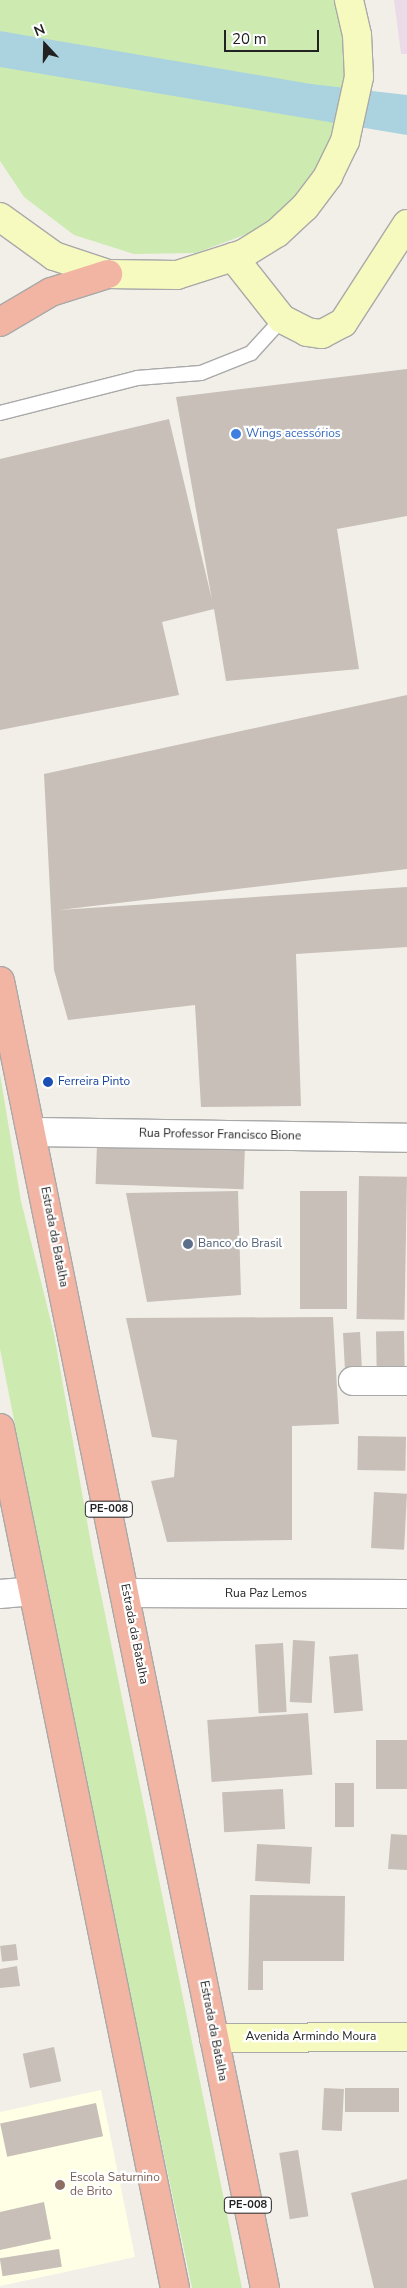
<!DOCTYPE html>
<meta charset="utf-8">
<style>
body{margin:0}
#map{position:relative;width:407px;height:2288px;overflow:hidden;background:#f2efe9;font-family:"Nunito Sans",sans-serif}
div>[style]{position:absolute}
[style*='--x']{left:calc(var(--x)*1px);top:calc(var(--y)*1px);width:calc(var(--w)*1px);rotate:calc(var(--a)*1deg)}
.industrial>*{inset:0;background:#ebdbe8}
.education>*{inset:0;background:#ffffe5}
.grass>*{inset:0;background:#cdebb0}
.water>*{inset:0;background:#aad3df}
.building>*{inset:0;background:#c7bfb8;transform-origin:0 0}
.roads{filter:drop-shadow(1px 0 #a9a9a9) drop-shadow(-1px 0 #a9a9a9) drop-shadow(0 1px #a9a9a9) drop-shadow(0 -1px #a9a9a9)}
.service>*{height:14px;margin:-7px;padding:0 7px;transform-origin:7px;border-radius:7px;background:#fff}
.minor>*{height:28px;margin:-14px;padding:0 14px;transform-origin:14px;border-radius:14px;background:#fff}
.secondary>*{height:28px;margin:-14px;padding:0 14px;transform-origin:14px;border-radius:14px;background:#f7fabf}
.trunk>*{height:28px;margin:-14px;padding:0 14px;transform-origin:14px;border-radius:14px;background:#f2b4a3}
.dots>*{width:14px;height:14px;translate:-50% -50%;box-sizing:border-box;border:2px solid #fff;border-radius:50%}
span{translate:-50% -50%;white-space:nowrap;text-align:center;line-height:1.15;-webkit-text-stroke:4.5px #fff;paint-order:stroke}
.shield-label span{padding:1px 4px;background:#fff;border:1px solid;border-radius:4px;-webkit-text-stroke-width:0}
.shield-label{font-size:11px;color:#222;font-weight:700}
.shop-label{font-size:12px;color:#366cbe}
.left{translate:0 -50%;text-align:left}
.transit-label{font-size:12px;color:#164399}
.street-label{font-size:12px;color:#222}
.service-label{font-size:12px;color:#4e5e75}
.education-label{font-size:12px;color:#785e54}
.north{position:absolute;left:20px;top:20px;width:50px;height:50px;-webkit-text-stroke:4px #fff;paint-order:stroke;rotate:339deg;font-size:14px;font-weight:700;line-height:20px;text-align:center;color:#222}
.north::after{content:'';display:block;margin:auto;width:18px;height:22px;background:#222;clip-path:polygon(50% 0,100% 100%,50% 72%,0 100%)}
.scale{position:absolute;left:224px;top:30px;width:95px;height:22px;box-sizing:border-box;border:2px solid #222;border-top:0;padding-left:6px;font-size:15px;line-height:18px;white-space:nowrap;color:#222;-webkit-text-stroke:4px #fff;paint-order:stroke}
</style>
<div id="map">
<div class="industrial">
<i style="clip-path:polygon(394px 0,407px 0,407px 54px,401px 54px)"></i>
</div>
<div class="education">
<i style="clip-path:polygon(101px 2090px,135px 2257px,0 2286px,0 2112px)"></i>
</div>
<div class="grass">
<i style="clip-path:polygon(0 0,335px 0,344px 21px,350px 81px,335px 141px,303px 193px,255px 231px,196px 253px,134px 254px,74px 235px,24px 197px,0 161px)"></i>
<i style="clip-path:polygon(0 1074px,21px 1201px,54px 1334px,93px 1555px,242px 2288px,192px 2288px,88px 1795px,0 1349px)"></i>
</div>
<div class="water">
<i style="clip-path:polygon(0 31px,311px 84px,407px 95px,407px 135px,0 67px)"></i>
</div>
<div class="building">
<i style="clip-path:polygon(407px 369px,407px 516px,337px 529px,359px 669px,226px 681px,214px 609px,162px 622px,179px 695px,0 730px,0 459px,169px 419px,212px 600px,176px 397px)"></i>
<i style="clip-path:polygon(407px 695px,407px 869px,59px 910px,407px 887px,407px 947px,296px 954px,301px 1106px,201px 1107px,195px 1005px,68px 1020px,54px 970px,44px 774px)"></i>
<i style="left:97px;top:1143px;width:148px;height:41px;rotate:2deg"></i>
<i style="left:359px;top:1176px;width:48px;height:143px;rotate:1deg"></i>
<i style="clip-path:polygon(238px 1191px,241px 1295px,147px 1302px,126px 1193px)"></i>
<i style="left:300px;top:1191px;width:47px;height:118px"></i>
<i style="clip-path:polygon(333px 1317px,339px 1424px,292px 1426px,292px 1540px,167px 1542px,151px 1481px,174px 1477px,177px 1440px,152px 1437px,126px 1318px)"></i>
<i style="left:404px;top:1331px;width:40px;height:28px;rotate:89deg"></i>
<i style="left:360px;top:1332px;width:38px;height:17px;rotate:87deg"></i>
<i style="left:358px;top:1436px;width:48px;height:34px;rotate:1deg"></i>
<i style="left:374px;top:1492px;width:33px;height:56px;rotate:3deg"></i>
<i style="left:293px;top:1640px;width:22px;height:62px;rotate:3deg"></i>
<i style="left:283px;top:1643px;width:69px;height:28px;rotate:87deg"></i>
<i style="left:358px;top:1654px;width:57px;height:29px;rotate:85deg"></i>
<i style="left:308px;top:1713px;width:62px;height:101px;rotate:86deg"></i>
<i style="left:376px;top:1740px;width:31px;height:49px"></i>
<i style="left:335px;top:1783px;width:19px;height:44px"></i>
<i style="left:283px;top:1789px;width:40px;height:61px;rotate:87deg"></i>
<i style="clip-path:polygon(391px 1834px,407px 1835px,407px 1870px,388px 1869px)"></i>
<i style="left:257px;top:1844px;width:55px;height:37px;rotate:3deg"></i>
<i style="clip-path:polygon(250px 1895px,345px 1896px,344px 1961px,263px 1961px,263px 1990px,248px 1990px)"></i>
<i style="left:16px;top:1944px;width:16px;height:16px;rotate:83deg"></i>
<i style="clip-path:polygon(17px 1966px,20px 1986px,0 1988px,0 1969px)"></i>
<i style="left:54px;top:2047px;width:35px;height:32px;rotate:78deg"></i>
<i style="left:324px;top:2088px;width:20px;height:42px;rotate:3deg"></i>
<i style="left:399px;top:2088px;width:24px;height:54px;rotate:90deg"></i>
<i style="left:96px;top:2103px;width:34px;height:98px;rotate:78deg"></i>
<i style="left:298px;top:2150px;width:67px;height:19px;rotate:81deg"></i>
<i style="clip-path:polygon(407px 2179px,407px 2288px,374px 2288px,351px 2193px)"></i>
<i style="clip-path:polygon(44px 2202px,51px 2239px,0 2250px,0 2212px)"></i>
<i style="left:59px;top:2249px;width:18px;height:60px;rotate:81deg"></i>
</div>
<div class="roads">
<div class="service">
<i style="--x:0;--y:413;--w:141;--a:-14.3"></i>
<i style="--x:137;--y:378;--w:64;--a:-4.5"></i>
<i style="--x:201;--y:373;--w:54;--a:-21.8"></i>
<i style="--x:251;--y:353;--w:46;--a:-47.6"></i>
</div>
<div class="minor">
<i style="--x:33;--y:1132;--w:374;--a:0.9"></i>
<i style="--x:353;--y:1381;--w:54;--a:0"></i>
<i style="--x:126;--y:1593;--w:281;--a:0.2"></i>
<i style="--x:0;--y:1594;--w:33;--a:-5"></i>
</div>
<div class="secondary">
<i style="--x:0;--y:217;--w:67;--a:35.8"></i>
<i style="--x:54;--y:256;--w:57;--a:18.4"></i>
<i style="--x:108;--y:274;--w:69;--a:0.8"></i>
<i style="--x:177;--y:275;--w:69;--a:-17.7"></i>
<i style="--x:243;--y:254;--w:40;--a:-32"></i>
<i style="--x:277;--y:233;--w:38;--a:-43"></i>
<i style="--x:305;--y:207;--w:39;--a:-53"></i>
<i style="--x:328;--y:176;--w:39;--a:-64"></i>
<i style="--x:345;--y:141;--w:66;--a:-77.7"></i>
<i style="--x:359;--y:77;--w:42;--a:-92.7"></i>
<i style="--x:357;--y:35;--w:36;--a:-103"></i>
<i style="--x:233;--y:257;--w:79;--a:51.7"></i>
<i style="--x:282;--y:319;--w:28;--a:27"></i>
<i style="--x:307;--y:332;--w:15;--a:8"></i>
<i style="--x:322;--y:334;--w:24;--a:-28"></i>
<i style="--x:343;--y:323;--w:118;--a:-57.1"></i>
<i style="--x:214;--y:2038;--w:193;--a:-0.3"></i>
</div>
<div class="trunk">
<i style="--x:0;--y:322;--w:59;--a:-30.5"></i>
<i style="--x:51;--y:292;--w:60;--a:-17.5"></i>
<i style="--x:0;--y:981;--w:1334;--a:78.54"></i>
<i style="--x:0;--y:1428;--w:878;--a:78.5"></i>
</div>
</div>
<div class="dots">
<i style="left:236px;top:434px;background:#3f7fe0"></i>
<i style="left:48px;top:1082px;background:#1a4fb4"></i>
<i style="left:188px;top:1244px;background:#5c6f8a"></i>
<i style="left:60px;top:2185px;background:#8d6e63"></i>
</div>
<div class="shield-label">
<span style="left:109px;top:1509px">PE-008</span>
<span style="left:248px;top:2205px">PE-008</span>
</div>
<div class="shop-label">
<span class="left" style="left:246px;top:434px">Wings acessórios</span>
</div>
<div class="transit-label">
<span class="left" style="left:58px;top:1082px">Ferreira Pinto</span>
</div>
<div class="street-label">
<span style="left:220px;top:1135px;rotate:1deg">Rua Professor Francisco Bione</span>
<span style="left:54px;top:1237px;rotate:79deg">Estrada da Batalha</span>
<span style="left:266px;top:1594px">Rua Paz Lemos</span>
<span style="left:134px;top:1634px;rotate:79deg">Estrada da Batalha</span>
<span style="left:213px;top:2031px;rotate:79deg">Estrada da Batalha</span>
<span style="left:311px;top:2037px">Avenida Armindo Moura</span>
</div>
<div class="service-label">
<span class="left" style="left:198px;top:1244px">Banco do Brasil</span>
</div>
<div class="education-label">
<span class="left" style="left:70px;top:2185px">Escola Saturnino<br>de Brito</span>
</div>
<div class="north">N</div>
<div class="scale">20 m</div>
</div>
